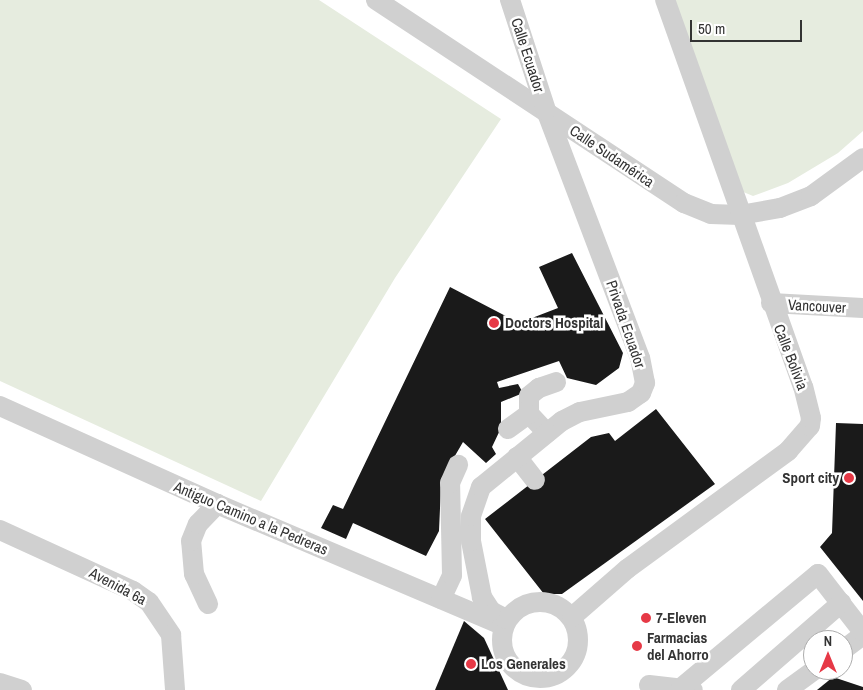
<!DOCTYPE html>
<meta charset="utf-8">
<style>
body{margin:0}
#map{position:relative;width:863px;height:690px;overflow:hidden;background:#fff;font-family:"Archivo Narrow",sans-serif}
div>[style]{position:absolute}
[style*='--x']{left:calc(var(--x)*1px);top:calc(var(--y)*1px);width:calc(var(--w)*1px);rotate:calc(var(--a)*1deg)}
.green>*{inset:0;background:#e6ecdf}
.building>*{inset:0;background:#1a1a1a}
.minor>*{height:20px;margin:-10px;padding:0 10px;transform-origin:10px;border-radius:10px;background:#d0d0d0}
.minor>.ring{margin:-10px;padding:0;box-sizing:content-box;background:none;border:20px solid #d0d0d0;border-radius:50%}
.dots>*{width:14px;height:14px;translate:-50% -50%;box-sizing:border-box;border:2px solid #fff;border-radius:50%}
span{translate:-50% -50%;white-space:nowrap;text-align:center;line-height:1.15;-webkit-text-stroke:5px #fff;paint-order:stroke}
.street-label{font-size:15px;color:#333}
.poi-label{font-size:15px;color:#333;font-weight:700}
.left{translate:0 -50%;text-align:left}
.right{translate:-100% -50%;text-align:right}
.north{position:absolute;left:803px;top:630px;width:50px;height:50px;box-sizing:border-box;background:#fff;border:1px solid #adadad;border-radius:50%;rotate:0deg;font-size:14px;font-weight:700;line-height:20px;text-align:center;color:#333}
.north::after{content:'';display:block;margin:auto;width:18px;height:22px;background:#e63946;clip-path:polygon(50% 0,100% 100%,50% 72%,0 100%)}
.scale{position:absolute;left:690px;top:20px;width:112px;height:22px;box-sizing:border-box;border:2px solid #333;border-top:0;padding-left:6px;font-size:15px;line-height:18px;white-space:nowrap;color:#333;-webkit-text-stroke:4px #fff;paint-order:stroke}
</style>
<div id="map">
<div class="green">
<i style="clip-path:polygon(0 0,319px 0,501px 119px,395px 278px,261px 501px,0 381px)"></i>
<i style="clip-path:polygon(669px 0,863px 0,863px 131px,838px 153px,788px 183px,753px 196px,741px 191px)"></i>
</div>
<div class="building">
<i style="clip-path:polygon(572px 253px,623px 353px,619px 368px,596px 385px,567px 378px,559px 361px,497px 382px,499px 388px,518px 384px,523px 393px,501px 402px,501px 428px,492px 447px,496px 454px,486px 463px,463px 442px,449px 466px,441px 486px,439px 531px,426px 556px,353px 523px,346px 539px,321px 528px,333px 505px,343px 509px,450px 287px,519px 323px,558px 308px,539px 267px)"></i>
<i style="clip-path:polygon(656px 409px,715px 484px,562px 594px,544px 594px,485px 519px,591px 437px,609px 433px,615px 441px)"></i>
<i style="clip-path:polygon(836px 423px,863px 424px,863px 601px,820px 547px,832px 533px)"></i>
<i style="clip-path:polygon(464px 621px,484px 638px,508px 690px,435px 690px)"></i>
<i style="clip-path:polygon(833px 677px,863px 687px,863px 690px,817px 690px)"></i>
</div>
<div class="minor">
<i style="--x:376;--y:0;--w:369;--a:33.4"></i>
<i style="--x:684;--y:203;--w:29;--a:22"></i>
<i style="--x:711;--y:214;--w:29;--a:2"></i>
<i style="--x:740;--y:215;--w:41;--a:-9.9"></i>
<i style="--x:780;--y:208;--w:33;--a:-21"></i>
<i style="--x:811;--y:196;--w:64;--a:-36.2"></i>
<i style="--x:771;--y:303;--w:92;--a:3.1"></i>
<i style="--x:0;--y:406;--w:238;--a:24.3"></i>
<i style="--x:217;--y:504;--w:307;--a:23"></i>
<i style="--x:508;--y:429;--w:26;--a:-36"></i>
<i style="--x:547;--y:433;--w:26;--a:-133"></i>
<i style="--x:529;--y:414;--w:18;--a:-90"></i>
<i style="--x:529;--y:396;--w:13;--a:-39"></i>
<i style="--x:539;--y:388;--w:18;--a:-19"></i>
<i style="--x:517;--y:457;--w:29;--a:52"></i>
<i style="--x:0;--y:530;--w:146;--a:24.6"></i>
<i style="--x:133;--y:591;--w:19;--a:35"></i>
<i style="--x:149;--y:602;--w:40;--a:56"></i>
<i style="--x:171;--y:635;--w:55;--a:85.8"></i>
<i style="--x:441;--y:599;--w:26;--a:-65"></i>
<i style="--x:452;--y:575;--w:92;--a:-91.2"></i>
<i style="--x:450;--y:483;--w:20;--a:-66"></i>
<i class="ring" style="left:502px;top:602px;width:56px;height:56px"></i>
<i style="--x:208;--y:604;--w:33;--a:-115"></i>
<i style="--x:194;--y:574;--w:33;--a:-95"></i>
<i style="--x:191;--y:541;--w:18;--a:-68"></i>
<i style="--x:198;--y:524;--w:28;--a:-46"></i>
<i style="--x:572;--y:617;--w:73;--a:-41.1"></i>
<i style="--x:627;--y:569;--w:200;--a:-36.2"></i>
<i style="--x:788;--y:451;--w:33;--a:-49"></i>
<i style="--x:810;--y:426;--w:8;--a:-83"></i>
<i style="--x:811;--y:418;--w:32;--a:-104"></i>
<i style="--x:803;--y:387;--w:411;--a:-109.6"></i>
<i style="--x:506;--y:619;--w:17;--a:-152"></i>
<i style="--x:491;--y:611;--w:17;--a:-123"></i>
<i style="--x:482;--y:597;--w:57;--a:-101.1"></i>
<i style="--x:471;--y:541;--w:25;--a:-90"></i>
<i style="--x:471;--y:516;--w:31;--a:-71"></i>
<i style="--x:481;--y:487;--w:104;--a:-39.2"></i>
<i style="--x:562;--y:421;--w:20;--a:-27"></i>
<i style="--x:580;--y:412;--w:49;--a:-11.8"></i>
<i style="--x:628;--y:402;--w:16;--a:-35"></i>
<i style="--x:641;--y:393;--w:11;--a:-68"></i>
<i style="--x:645;--y:383;--w:25;--a:-101"></i>
<i style="--x:640;--y:358;--w:265;--a:-110.8"></i>
<i style="--x:546;--y:110;--w:116;--a:-108.1"></i>
<i style="--x:843;--y:650;--w:25;--a:-37"></i>
<i style="--x:0;--y:683;--w:23;--a:18"></i>
<i style="--x:649;--y:685;--w:44;--a:6.5"></i>
<i style="--x:681;--y:688;--w:178;--a:-39.8"></i>
<i style="--x:818;--y:574;--w:73;--a:52.2"></i>
<i style="--x:741;--y:690;--w:133;--a:-41"></i>
<i style="--x:787;--y:690;--w:34;--a:-36"></i>
</div>
<div class="dots">
<i style="left:494px;top:323px;background:#e63946"></i>
<i style="left:849px;top:478px;background:#e63946"></i>
<i style="left:646px;top:618px;background:#e63946"></i>
<i style="left:637px;top:646px;background:#e63946"></i>
<i style="left:471px;top:664px;background:#e63946"></i>
</div>
<div class="street-label">
<span style="left:528px;top:55px;rotate:72deg">Calle Ecuador</span>
<span style="left:612px;top:156px;rotate:34deg">Calle Sudamérica</span>
<span style="left:817px;top:306px;rotate:3deg">Vancouver</span>
<span style="left:626px;top:324px;rotate:71deg">Privada Ecuador</span>
<span style="left:791px;top:357px;rotate:69deg">Calle Bolivia</span>
<span style="left:251px;top:518px;rotate:23deg">Antiguo Camino a la Pedreras</span>
<span style="left:118px;top:586px;rotate:28deg">Avenida 6a</span>
</div>
<div class="poi-label">
<span class="left" style="left:505px;top:323px">Doctors Hospital</span>
<span class="right" style="left:839px;top:478px">Sport city</span>
<span class="left" style="left:656px;top:618px">7-Eleven</span>
<span class="left" style="left:647px;top:646px">Farmacias<br>del Ahorro</span>
<span class="left" style="left:481px;top:664px">Los Generales</span>
</div>
<div class="north">N</div>
<div class="scale">50 m</div>
</div>
